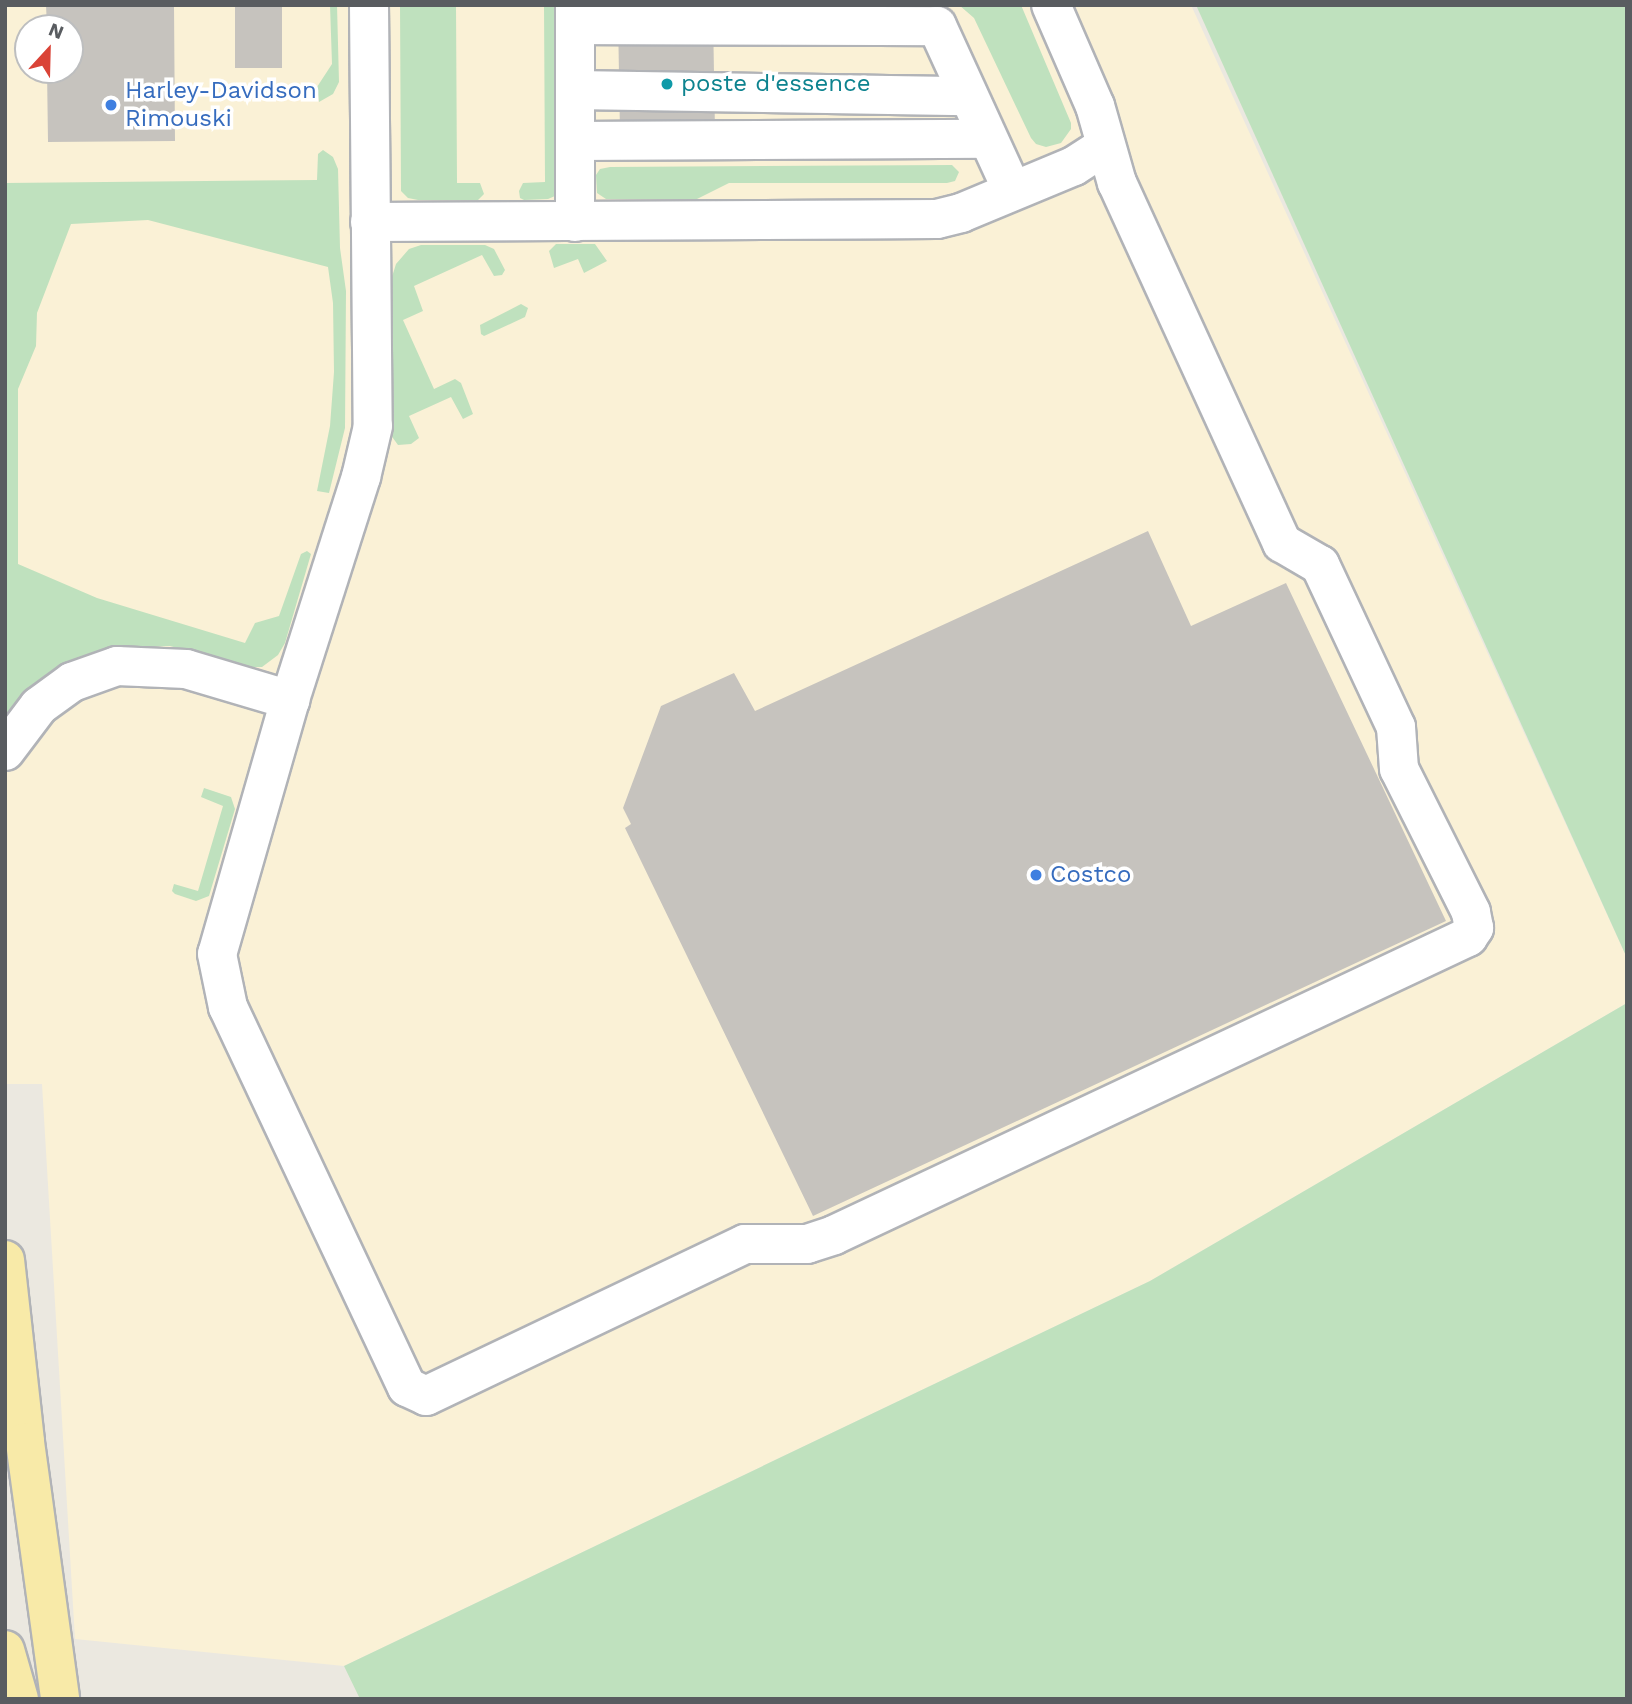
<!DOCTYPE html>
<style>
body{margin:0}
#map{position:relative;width:1632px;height:1704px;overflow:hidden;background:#ebe8e0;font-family:"Work Sans",sans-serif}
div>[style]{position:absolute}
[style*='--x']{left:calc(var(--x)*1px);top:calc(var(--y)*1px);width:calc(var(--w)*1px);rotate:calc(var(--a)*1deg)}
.commercial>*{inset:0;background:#faf1d6}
.green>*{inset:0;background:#bfe1be}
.building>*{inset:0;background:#c6c3be;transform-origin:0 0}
.roads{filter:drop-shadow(2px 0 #b1b3b7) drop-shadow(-2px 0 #b1b3b7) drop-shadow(0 2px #b1b3b7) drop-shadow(0 -2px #b1b3b7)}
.minor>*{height:38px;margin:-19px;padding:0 19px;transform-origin:19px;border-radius:19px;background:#fff}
.major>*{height:38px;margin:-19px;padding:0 19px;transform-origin:19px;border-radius:19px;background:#f8eaa8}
.dots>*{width:19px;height:19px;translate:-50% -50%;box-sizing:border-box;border:4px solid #fff;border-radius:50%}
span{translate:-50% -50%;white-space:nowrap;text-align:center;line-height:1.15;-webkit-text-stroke:7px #fff;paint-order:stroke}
.culture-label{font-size:24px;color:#0d838f}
.left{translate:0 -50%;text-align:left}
.shop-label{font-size:24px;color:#366cbe}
.frame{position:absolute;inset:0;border:7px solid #595c60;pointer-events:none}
.north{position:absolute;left:14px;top:14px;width:70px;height:70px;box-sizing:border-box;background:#fff;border:2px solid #bdbebf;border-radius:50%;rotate:22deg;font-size:19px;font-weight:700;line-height:28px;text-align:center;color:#595c60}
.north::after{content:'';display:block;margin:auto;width:24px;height:32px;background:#da4337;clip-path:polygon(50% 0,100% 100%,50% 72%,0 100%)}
</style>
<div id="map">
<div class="commercial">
<i style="clip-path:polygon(evenodd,5px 5px,1191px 5px,1627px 958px,1627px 1003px,1150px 1281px,344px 1666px,75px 1639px,42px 1084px,5px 1084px,5px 5px,28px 28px,70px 28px,70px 70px,28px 70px,28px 28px)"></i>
</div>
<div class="green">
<i style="clip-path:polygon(330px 5px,337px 5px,339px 82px,333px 94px,319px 102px,317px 87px,332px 64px)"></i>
<i style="clip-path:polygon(400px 5px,456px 5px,457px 183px,480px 183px,484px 194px,478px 200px,418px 200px,408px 198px,401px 191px)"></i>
<i style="clip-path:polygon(527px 5px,556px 5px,557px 189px,555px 196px,548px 199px,524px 200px,520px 198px,519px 191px,523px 183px,545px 182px,544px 6px)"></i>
<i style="clip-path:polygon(959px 5px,1021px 5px,1071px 123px,1071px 129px,1061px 143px,1046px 147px,1036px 144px,1031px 138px,974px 18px)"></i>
<i style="clip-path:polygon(1196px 5px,1627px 5px,1627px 958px)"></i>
<i style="clip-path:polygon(323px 150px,333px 157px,338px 169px,340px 248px,346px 291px,345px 428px,329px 493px,317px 491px,330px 426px,334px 372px,333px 303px,328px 267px,148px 220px,71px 224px,37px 313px,36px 346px,18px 389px,18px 564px,97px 598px,245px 643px,255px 623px,279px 616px,301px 554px,307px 551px,311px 554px,285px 643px,278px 655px,262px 667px,249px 667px,170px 646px,108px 649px,5px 721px,5px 183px,317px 180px,318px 154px)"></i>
<i style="clip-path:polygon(952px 165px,959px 172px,955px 181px,947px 183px,729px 183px,697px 199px,606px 199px,597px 193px,596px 175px,600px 169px,610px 167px)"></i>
<i style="clip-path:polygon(556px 244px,595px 244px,607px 261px,584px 273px,578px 259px,554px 268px,549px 251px)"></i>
<i style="clip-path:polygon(421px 245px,485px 245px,494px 249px,505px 270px,502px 275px,494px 276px,482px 255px,414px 286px,423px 311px,403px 320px,434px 389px,455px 379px,461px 383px,473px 414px,463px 419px,451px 397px,409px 416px,419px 438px,411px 444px,398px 445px,390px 434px,391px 280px,396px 264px,409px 249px)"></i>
<i style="clip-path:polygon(521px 304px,528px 308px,525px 317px,484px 336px,481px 334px,480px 325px)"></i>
<i style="clip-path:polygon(204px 788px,231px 797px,235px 809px,209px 896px,196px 901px,175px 894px,172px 891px,174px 884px,198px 891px,223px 806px,201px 797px)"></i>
<i style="clip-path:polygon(1627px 1003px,1627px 1699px,360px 1699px,344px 1666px,1150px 1281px)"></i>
</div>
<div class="building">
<i style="clip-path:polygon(46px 5px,174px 5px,175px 141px,48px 142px,47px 70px,70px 70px,70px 28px,47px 28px)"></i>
<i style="left:235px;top:5px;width:47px;height:63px"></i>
<i style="left:713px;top:16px;width:134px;height:95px;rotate:89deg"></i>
<i style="clip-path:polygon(1148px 531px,1191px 626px,1286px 583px,1446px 921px,813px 1216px,625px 828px,631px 824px,623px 808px,661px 706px,734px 673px,755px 711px)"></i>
</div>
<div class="roads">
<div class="minor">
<i style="--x:369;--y:5;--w:421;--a:89.5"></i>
<i style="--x:373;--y:426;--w:52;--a:103.2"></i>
<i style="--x:361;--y:477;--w:234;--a:107.7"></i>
<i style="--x:290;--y:700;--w:264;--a:106"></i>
<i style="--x:217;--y:954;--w:54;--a:78.3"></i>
<i style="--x:228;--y:1007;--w:420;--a:64.8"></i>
<i style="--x:407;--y:1387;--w:21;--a:25"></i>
<i style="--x:426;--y:1396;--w:353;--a:-25.5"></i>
<i style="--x:745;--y:1244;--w:62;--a:0"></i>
<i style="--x:807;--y:1244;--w:28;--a:-18"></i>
<i style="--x:834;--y:1235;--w:701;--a:-25.18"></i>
<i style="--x:1468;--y:937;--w:11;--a:-56"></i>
<i style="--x:1474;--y:928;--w:16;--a:-101"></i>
<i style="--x:1471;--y:912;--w:160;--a:-116.7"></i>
<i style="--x:1399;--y:769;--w:42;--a:-94.1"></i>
<i style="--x:1396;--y:727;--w:179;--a:-115.1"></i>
<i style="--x:1320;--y:565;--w:44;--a:-149.9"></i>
<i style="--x:1282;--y:543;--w:396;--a:-114.6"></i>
<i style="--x:1117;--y:183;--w:80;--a:-105.9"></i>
<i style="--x:1095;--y:106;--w:110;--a:-113.5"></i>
<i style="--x:575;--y:5;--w:217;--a:90"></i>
<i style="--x:575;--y:25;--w:362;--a:0.2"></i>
<i style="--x:937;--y:26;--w:180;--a:65.4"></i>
<i style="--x:575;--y:90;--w:393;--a:0.9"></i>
<i style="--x:575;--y:141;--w:412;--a:-0.3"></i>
<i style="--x:370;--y:222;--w:567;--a:-0.3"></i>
<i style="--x:937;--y:219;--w:25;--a:-14"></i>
<i style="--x:961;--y:213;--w:122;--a:-22.6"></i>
<i style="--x:1074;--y:166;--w:37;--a:-33"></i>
<i style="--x:5;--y:751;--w:56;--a:-52.9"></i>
<i style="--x:39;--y:706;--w:41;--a:-36"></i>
<i style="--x:72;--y:682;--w:48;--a:-19.6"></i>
<i style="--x:117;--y:666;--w:69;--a:2.5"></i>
<i style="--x:186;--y:669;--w:109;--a:16.6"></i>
</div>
<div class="major">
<i style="--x:5;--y:1260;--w:183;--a:83.7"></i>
<i style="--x:25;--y:1442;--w:259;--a:82.2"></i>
<i style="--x:5;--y:1650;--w:51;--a:74.1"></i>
</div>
</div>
<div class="dots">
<i style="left:667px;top:84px;background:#0f9aa8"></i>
<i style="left:111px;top:105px;background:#3f7fe0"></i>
<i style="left:1036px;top:875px;background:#3f7fe0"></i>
</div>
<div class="culture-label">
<span class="left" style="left:681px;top:84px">poste d'essence</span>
</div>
<div class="shop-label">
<span class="left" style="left:125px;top:105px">Harley-Davidson<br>Rimouski</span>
<span class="left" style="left:1050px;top:875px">Costco</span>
</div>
<div class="frame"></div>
<div class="north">N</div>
</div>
